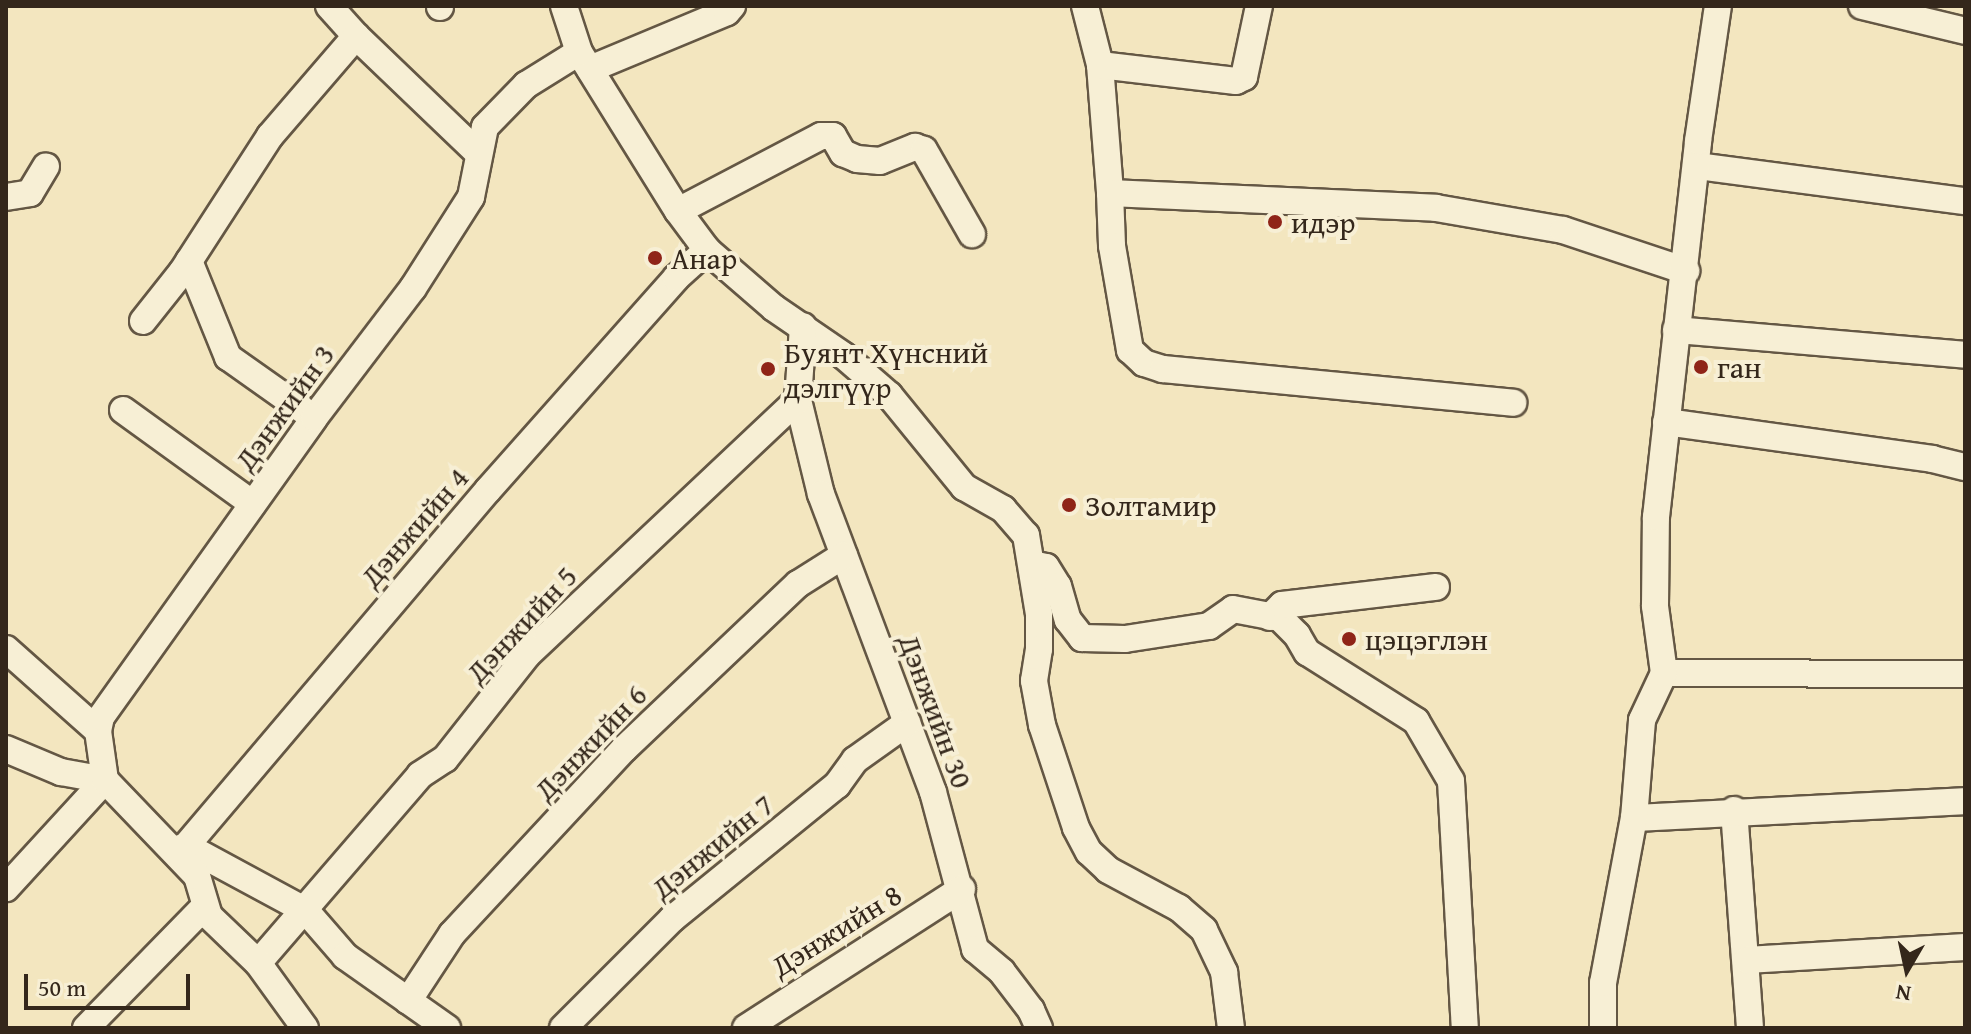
<!DOCTYPE html>
<meta charset="utf-8">
<style>
body{margin:0}
#map{position:relative;width:1971px;height:1034px;overflow:hidden;background:#f3e6bf;font-family:"Gentium Book Plus",serif}
div>[style]{position:absolute}
[style*='--x']{left:calc(var(--x)*1px);top:calc(var(--y)*1px);width:calc(var(--w)*1px);rotate:calc(var(--a)*1deg)}
.roads{filter:drop-shadow(2px 0 #645744) drop-shadow(-2px 0 #645744) drop-shadow(0 2px #645744) drop-shadow(0 -2px #645744)}
.minor>*{height:26px;margin:-13px;padding:0 13px;transform-origin:13px;border-radius:13px;background:#f7efd5}
.dots>*{width:22px;height:22px;translate:-50% -50%;box-sizing:border-box;border:4px solid #f7efd5;border-radius:50%}
span{translate:-50% -50%;white-space:nowrap;text-align:center;line-height:1.15;-webkit-text-stroke:8px #f7efd5;paint-order:stroke}
.poi-label{font-size:30px;color:#34271b}
.left{translate:0 -50%;text-align:left}
.street-label{font-size:30px;color:#34271b}
.frame{position:absolute;inset:0;border:8px solid #34271b;pointer-events:none}
.north{position:absolute;left:1867px;top:930px;width:80px;height:80px;-webkit-text-stroke:6px #f7efd5;paint-order:stroke;rotate:189deg;font-size:22px;font-weight:700;line-height:32px;text-align:center;color:#34271b}
.north::after{content:'';display:block;margin:auto;width:28px;height:36px;background:#34271b;clip-path:polygon(50% 0,100% 100%,50% 72%,0 100%)}
.scale{position:absolute;left:24px;top:974px;width:166px;height:36px;box-sizing:border-box;border:4px solid #34271b;border-top:0;padding-left:10px;font-size:24px;line-height:28px;white-space:nowrap;color:#34271b;-webkit-text-stroke:6px #f7efd5;paint-order:stroke}
</style>
<div id="map">
<div class="roads">
<div class="minor">
<i style="--x:329;--y:6;--w:40;--a:48"></i>
<i style="--x:440;--y:6;--w:1;--a:90"></i>
<i style="--x:1085;--y:6;--w:61;--a:75.7"></i>
<i style="--x:1100;--y:65;--w:128;--a:85.5"></i>
<i style="--x:1110;--y:193;--w:326;--a:2.6"></i>
<i style="--x:1436;--y:208;--w:129;--a:9.8"></i>
<i style="--x:1563;--y:230;--w:130;--a:18.4"></i>
<i style="--x:1862;--y:6;--w:106;--a:13.6"></i>
<i style="--x:579;--y:52;--w:187;--a:58.1"></i>
<i style="--x:678;--y:211;--w:49;--a:53.4"></i>
<i style="--x:707;--y:250;--w:89;--a:40.9"></i>
<i style="--x:774;--y:308;--w:85;--a:34.4"></i>
<i style="--x:844;--y:356;--w:60;--a:40.9"></i>
<i style="--x:889;--y:395;--w:119;--a:50.8"></i>
<i style="--x:964;--y:487;--w:45;--a:29.4"></i>
<i style="--x:1003;--y:509;--w:35;--a:49"></i>
<i style="--x:1026;--y:535;--w:80;--a:80.7"></i>
<i style="--x:1039;--y:614;--w:35;--a:90"></i>
<i style="--x:1039;--y:649;--w:32;--a:99"></i>
<i style="--x:1034;--y:681;--w:45;--a:79.7"></i>
<i style="--x:1042;--y:725;--w:108;--a:71.7"></i>
<i style="--x:1076;--y:828;--w:27;--a:62"></i>
<i style="--x:1089;--y:852;--w:26;--a:43"></i>
<i style="--x:1108;--y:870;--w:81;--a:28.2"></i>
<i style="--x:1179;--y:908;--w:33;--a:41"></i>
<i style="--x:1204;--y:930;--w:47;--a:64.5"></i>
<i style="--x:1224;--y:972;--w:56;--a:82.9"></i>
<i style="--x:1100;--y:65;--w:137;--a:6.7"></i>
<i style="--x:1236;--y:81;--w:9;--a:-27"></i>
<i style="--x:1244;--y:77;--w:73;--a:-78.1"></i>
<i style="--x:590;--y:69;--w:148;--a:-22.6"></i>
<i style="--x:727;--y:12;--w:8;--a:-50"></i>
<i style="--x:1698;--y:166;--w:269;--a:7.5"></i>
<i style="--x:1110;--y:193;--w:53;--a:87.8"></i>
<i style="--x:1112;--y:246;--w:106;--a:80.2"></i>
<i style="--x:1130;--y:350;--w:19;--a:43"></i>
<i style="--x:1144;--y:363;--w:20;--a:18"></i>
<i style="--x:1163;--y:369;--w:352;--a:5.5"></i>
<i style="--x:6;--y:197;--w:24;--a:-9"></i>
<i style="--x:30;--y:193;--w:31;--a:-59"></i>
<i style="--x:678;--y:211;--w:161;--a:-27.7"></i>
<i style="--x:821;--y:136;--w:12;--a:0"></i>
<i style="--x:833;--y:136;--w:20;--a:60"></i>
<i style="--x:843;--y:153;--w:15;--a:23"></i>
<i style="--x:857;--y:159;--w:23;--a:5"></i>
<i style="--x:880;--y:161;--w:38;--a:-22"></i>
<i style="--x:915;--y:147;--w:9;--a:18"></i>
<i style="--x:924;--y:150;--w:97;--a:60.3"></i>
<i style="--x:189;--y:261;--w:104;--a:67.9"></i>
<i style="--x:228;--y:357;--w:105;--a:35.3"></i>
<i style="--x:143;--y:321;--w:63;--a:-51.5"></i>
<i style="--x:182;--y:272;--w:162;--a:-57.1"></i>
<i style="--x:270;--y:136;--w:132;--a:-49.3"></i>
<i style="--x:356;--y:36;--w:170;--a:43.8"></i>
<i style="--x:1676;--y:330;--w:290;--a:4.9"></i>
<i style="--x:798;--y:400;--w:97;--a:76.3"></i>
<i style="--x:821;--y:494;--w:318;--a:69.4"></i>
<i style="--x:933;--y:792;--w:163;--a:75"></i>
<i style="--x:975;--y:949;--w:35;--a:40"></i>
<i style="--x:1002;--y:972;--w:48;--a:52.7"></i>
<i style="--x:1031;--y:1010;--w:20;--a:66"></i>
<i style="--x:123;--y:410;--w:160;--a:35.9"></i>
<i style="--x:1666;--y:422;--w:269;--a:7.9"></i>
<i style="--x:1932;--y:459;--w:34;--a:14"></i>
<i style="--x:1032;--y:564;--w:14;--a:12"></i>
<i style="--x:1046;--y:567;--w:22;--a:58"></i>
<i style="--x:1058;--y:586;--w:35;--a:74"></i>
<i style="--x:1068;--y:620;--w:23;--a:52"></i>
<i style="--x:1082;--y:638;--w:43;--a:1.3"></i>
<i style="--x:1125;--y:639;--w:85;--a:-8.8"></i>
<i style="--x:1209;--y:626;--w:29;--a:-35"></i>
<i style="--x:1233;--y:609;--w:48;--a:10.8"></i>
<i style="--x:1280;--y:618;--w:24;--a:45"></i>
<i style="--x:1297;--y:635;--w:20;--a:60"></i>
<i style="--x:1307;--y:652;--w:129;--a:32.3"></i>
<i style="--x:1416;--y:721;--w:69;--a:59.7"></i>
<i style="--x:1451;--y:781;--w:247;--a:86.8"></i>
<i style="--x:1270;--y:617;--w:17;--a:-45"></i>
<i style="--x:1282;--y:605;--w:155;--a:-6.7"></i>
<i style="--x:6;--y:649;--w:123;--a:41.7"></i>
<i style="--x:1664;--y:673;--w:301;--a:0.2"></i>
<i style="--x:6;--y:749;--w:60;--a:22.7"></i>
<i style="--x:61;--y:772;--w:45;--a:10.3"></i>
<i style="--x:105;--y:780;--w:147;--a:132.5"></i>
<i style="--x:1734;--y:810;--w:219;--a:85.8"></i>
<i style="--x:1634;--y:818;--w:331;--a:-2.9"></i>
<i style="--x:186;--y:846;--w:136;--a:28.4"></i>
<i style="--x:306;--y:911;--w:60;--a:49.1"></i>
<i style="--x:345;--y:956;--w:125;--a:35.2"></i>
<i style="--x:175;--y:850;--w:12;--a:-20"></i>
<i style="--x:186;--y:846;--w:467;--a:-49.7"></i>
<i style="--x:488;--y:490;--w:283;--a:-48.4"></i>
<i style="--x:676;--y:278;--w:42;--a:-42.1"></i>
<i style="--x:1747;--y:960;--w:218;--a:-3.4"></i>
<i style="--x:258;--y:963;--w:248;--a:-49.2"></i>
<i style="--x:420;--y:775;--w:30;--a:-33"></i>
<i style="--x:445;--y:759;--w:132;--a:-51.7"></i>
<i style="--x:527;--y:655;--w:372;--a:-43.3"></i>
<i style="--x:798;--y:400;--w:74;--a:-86.1"></i>
<i style="--x:408;--y:1001;--w:80;--a:-56.7"></i>
<i style="--x:452;--y:934;--w:253;--a:-47.1"></i>
<i style="--x:624;--y:749;--w:240;--a:-43.5"></i>
<i style="--x:798;--y:584;--w:54;--a:-32.2"></i>
<i style="--x:86;--y:1028;--w:170;--a:-45.7"></i>
<i style="--x:305;--y:1028;--w:80;--a:-125.9"></i>
<i style="--x:258;--y:963;--w:68;--a:-136.2"></i>
<i style="--x:209;--y:916;--w:42;--a:-106.7"></i>
<i style="--x:197;--y:876;--w:133;--a:-133.8"></i>
<i style="--x:105;--y:780;--w:49;--a:-98.1"></i>
<i style="--x:98;--y:731;--w:14;--a:-78"></i>
<i style="--x:101;--y:717;--w:367;--a:-54.5"></i>
<i style="--x:314;--y:418;--w:163;--a:-52.7"></i>
<i style="--x:413;--y:288;--w:108;--a:-57.5"></i>
<i style="--x:471;--y:197;--w:71;--a:-78.7"></i>
<i style="--x:485;--y:127;--w:59;--a:-45.7"></i>
<i style="--x:526;--y:85;--w:62;--a:-31.9"></i>
<i style="--x:579;--y:52;--w:48;--a:-108.1"></i>
<i style="--x:563;--y:1028;--w:154;--a:-45"></i>
<i style="--x:672;--y:919;--w:213;--a:-39.1"></i>
<i style="--x:837;--y:785;--w:31;--a:-54"></i>
<i style="--x:855;--y:760;--w:64;--a:-35.4"></i>
<i style="--x:746;--y:1028;--w:257;--a:-32.8"></i>
<i style="--x:1603;--y:1028;--w:45;--a:-90"></i>
<i style="--x:1603;--y:983;--w:168;--a:-79.4"></i>
<i style="--x:1634;--y:818;--w:98;--a:-85.3"></i>
<i style="--x:1642;--y:720;--w:52;--a:-64.9"></i>
<i style="--x:1664;--y:673;--w:68;--a:-97.7"></i>
<i style="--x:1655;--y:606;--w:89;--a:-89.4"></i>
<i style="--x:1656;--y:517;--w:378;--a:-83.6"></i>
<i style="--x:1698;--y:141;--w:136;--a:-81.6"></i>
</div>
</div>
<div class="dots">
<i style="left:1275px;top:222px;background:#8f2418"></i>
<i style="left:655px;top:258px;background:#8f2418"></i>
<i style="left:1701px;top:367px;background:#8f2418"></i>
<i style="left:768px;top:369px;background:#8f2418"></i>
<i style="left:1069px;top:505px;background:#8f2418"></i>
<i style="left:1349px;top:639px;background:#8f2418"></i>
</div>
<div class="poi-label">
<span class="left" style="left:1291px;top:222px">идэр</span>
<span class="left" style="left:671px;top:258px">Анар</span>
<span class="left" style="left:784px;top:369px">Буянт Хүнсний<br>дэлгүүр</span>
<span class="left" style="left:1717px;top:367px">ган</span>
<span class="left" style="left:1085px;top:505px">Золтамир</span>
<span class="left" style="left:1365px;top:639px">цэцэглэн</span>
</div>
<div class="street-label">
<span style="left:284px;top:407px;rotate:-54deg">Дэнжийн 3</span>
<span style="left:414px;top:527px;rotate:-49deg">Дэнжийн 4</span>
<span style="left:521px;top:624px;rotate:-47deg">Дэнжийн 5</span>
<span style="left:936px;top:711px;rotate:70deg">Дэнжийн 30</span>
<span style="left:590px;top:742px;rotate:-46deg">Дэнжийн 6</span>
<span style="left:712px;top:846px;rotate:-39deg">Дэнжийн 7</span>
<span style="left:836px;top:930px;rotate:-32deg">Дэнжийн 8</span>
</div>
<div class="frame"></div>
<div class="north">N</div>
<div class="scale">50 m</div>
</div>
